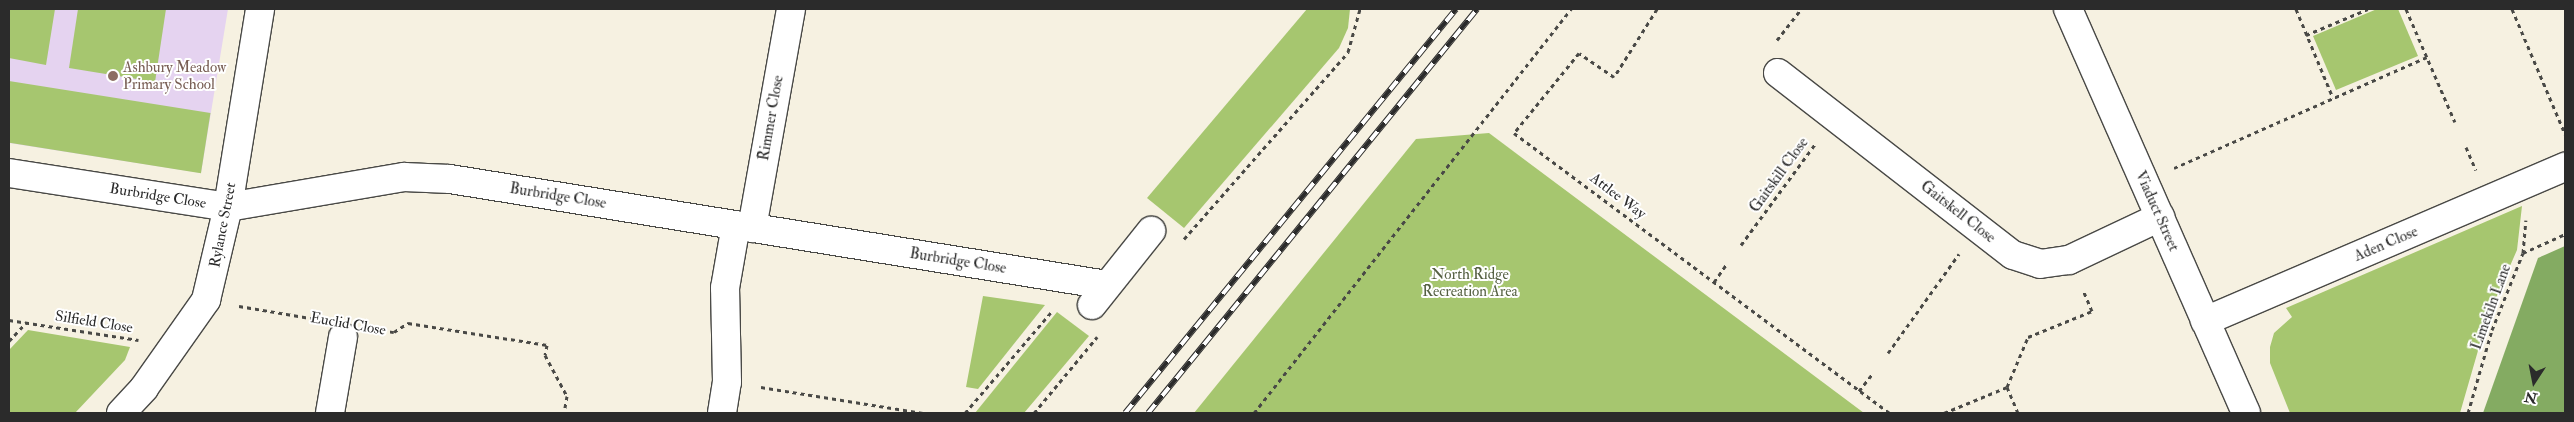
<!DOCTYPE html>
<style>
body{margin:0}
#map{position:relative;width:2574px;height:422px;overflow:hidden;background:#f6f1e1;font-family:"IM FELL Double Pica",serif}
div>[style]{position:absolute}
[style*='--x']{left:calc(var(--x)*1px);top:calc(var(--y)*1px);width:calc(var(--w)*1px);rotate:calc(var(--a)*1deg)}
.built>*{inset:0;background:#e5d3f0}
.green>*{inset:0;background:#a6c66f;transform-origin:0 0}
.forest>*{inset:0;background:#84ab62}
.path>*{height:3px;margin-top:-1.5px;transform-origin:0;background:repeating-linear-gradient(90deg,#494946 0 4px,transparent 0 8px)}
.roads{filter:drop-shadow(1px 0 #494946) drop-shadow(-1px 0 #494946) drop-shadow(0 1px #494946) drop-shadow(0 -1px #494946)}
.minor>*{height:28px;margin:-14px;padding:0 14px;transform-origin:14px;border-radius:14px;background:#fff}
.rail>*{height:5.5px;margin-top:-2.75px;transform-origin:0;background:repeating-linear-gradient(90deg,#fff 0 11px,#2b2b2b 0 22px);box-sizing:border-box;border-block:1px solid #2b2b2b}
.dots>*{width:14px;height:14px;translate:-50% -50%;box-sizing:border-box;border:2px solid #fff;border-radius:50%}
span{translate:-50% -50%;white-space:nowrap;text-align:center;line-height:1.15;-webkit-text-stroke:4px #fff;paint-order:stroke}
.education-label{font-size:15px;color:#785e54}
.left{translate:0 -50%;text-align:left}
.street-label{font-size:15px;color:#2b2b2b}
.park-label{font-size:15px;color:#566143}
.frame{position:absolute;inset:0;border:10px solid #2b2b2b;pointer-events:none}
.north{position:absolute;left:2509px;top:357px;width:50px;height:50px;-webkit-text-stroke:4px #fff;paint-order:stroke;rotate:191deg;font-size:14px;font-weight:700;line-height:20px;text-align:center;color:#2b2b2b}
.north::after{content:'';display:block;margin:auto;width:18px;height:22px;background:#2b2b2b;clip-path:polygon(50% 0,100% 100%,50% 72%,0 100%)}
</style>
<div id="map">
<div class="built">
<i style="clip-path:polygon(9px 9px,228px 9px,201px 173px,9px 143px)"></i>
</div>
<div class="green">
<i style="clip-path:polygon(9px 9px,55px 9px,46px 65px,9px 58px)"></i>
<i style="clip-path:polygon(78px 9px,166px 9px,155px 82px,69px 68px)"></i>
<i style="clip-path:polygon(1307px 9px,1350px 9px,1348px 28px,1339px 48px,1184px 228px,1147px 198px)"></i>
<i style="clip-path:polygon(2377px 9px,2398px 9px,2418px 56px,2336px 90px,2313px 36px)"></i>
<i style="left:9px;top:81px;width:204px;height:61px;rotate:9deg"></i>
<i style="clip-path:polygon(1489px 133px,1864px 413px,1194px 413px,1416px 139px)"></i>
<i style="clip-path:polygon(2522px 206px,2517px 250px,2488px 316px,2460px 413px,2290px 413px,2270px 363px,2270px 347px,2274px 333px,2292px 317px,2286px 308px)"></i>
<i style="clip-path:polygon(983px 296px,1045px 305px,978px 389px,966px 387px)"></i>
<i style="clip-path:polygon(1057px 312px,1089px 336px,1024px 413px,975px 413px)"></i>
<i style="clip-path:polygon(28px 330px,130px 347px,125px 360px,75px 413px,9px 413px,9px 350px)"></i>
</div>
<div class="forest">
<i style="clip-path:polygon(2565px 246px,2565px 413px,2483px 413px,2538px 258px)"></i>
</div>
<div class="path">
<i style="--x:1657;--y:9;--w:80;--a:122.3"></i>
<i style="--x:1614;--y:77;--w:42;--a:-145.6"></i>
<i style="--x:1579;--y:53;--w:103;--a:129.1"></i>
<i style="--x:1514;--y:133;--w:468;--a:36.7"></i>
<i style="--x:2296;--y:9;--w:96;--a:67.4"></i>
<i style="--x:2406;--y:9;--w:123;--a:66.6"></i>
<i style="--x:2512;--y:9;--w:136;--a:67"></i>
<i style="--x:2306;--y:35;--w:67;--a:-22.8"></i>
<i style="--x:1777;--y:40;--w:39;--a:-52"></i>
<i style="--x:2466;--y:147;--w:25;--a:67"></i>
<i style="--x:2174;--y:168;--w:276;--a:-23.7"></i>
<i style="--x:1184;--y:239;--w:249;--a:-48.7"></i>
<i style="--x:1348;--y:52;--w:45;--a:-74.4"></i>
<i style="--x:1741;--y:245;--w:127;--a:-53.7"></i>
<i style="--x:2523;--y:253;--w:33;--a:-85"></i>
<i style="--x:1714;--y:282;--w:21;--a:-55"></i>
<i style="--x:239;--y:306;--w:78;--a:9.6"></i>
<i style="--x:9;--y:320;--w:131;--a:8.8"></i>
<i style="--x:374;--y:329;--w:20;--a:9"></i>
<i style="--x:394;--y:332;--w:17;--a:-33"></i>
<i style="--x:408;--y:323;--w:141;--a:9"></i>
<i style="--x:547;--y:345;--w:10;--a:101"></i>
<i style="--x:545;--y:355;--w:47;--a:61.8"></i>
<i style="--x:567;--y:396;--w:17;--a:100"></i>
<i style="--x:9;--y:341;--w:25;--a:-47"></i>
<i style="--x:1888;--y:353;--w:122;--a:-54.4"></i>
<i style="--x:761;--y:387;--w:164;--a:9.1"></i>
<i style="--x:2007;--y:387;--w:28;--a:67"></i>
<i style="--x:1859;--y:391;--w:23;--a:-52"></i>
<i style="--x:965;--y:413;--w:134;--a:-49.5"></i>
<i style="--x:1034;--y:413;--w:99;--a:-50.3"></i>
<i style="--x:1254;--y:413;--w:514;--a:-51.88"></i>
<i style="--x:1944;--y:413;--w:68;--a:-22.4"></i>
<i style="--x:2007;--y:387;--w:54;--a:-67.2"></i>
<i style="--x:2028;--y:337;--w:69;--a:-22.1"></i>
<i style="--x:2092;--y:311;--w:23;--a:-113"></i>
<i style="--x:2468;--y:413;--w:86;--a:-73.9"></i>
<i style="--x:2492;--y:330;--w:83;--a:-68.1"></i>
<i style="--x:2523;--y:253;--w:46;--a:-24.3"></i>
</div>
<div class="roads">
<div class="minor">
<i style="--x:2068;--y:9;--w:441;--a:66.2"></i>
<i style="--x:1778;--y:73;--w:297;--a:37.8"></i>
<i style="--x:2013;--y:255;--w:28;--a:18"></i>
<i style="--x:2040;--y:264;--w:29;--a:-8"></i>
<i style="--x:2069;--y:260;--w:101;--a:-25.3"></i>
<i style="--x:9;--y:173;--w:222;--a:8.8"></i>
<i style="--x:228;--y:207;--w:179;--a:-9.7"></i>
<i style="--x:404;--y:177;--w:46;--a:2.5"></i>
<i style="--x:450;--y:179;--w:665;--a:9.17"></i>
<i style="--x:752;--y:228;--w:222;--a:-79.9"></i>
<i style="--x:1092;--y:305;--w:95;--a:-51.4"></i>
<i style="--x:2205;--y:321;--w:392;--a:-23.2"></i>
<i style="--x:121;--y:413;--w:34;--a:-47"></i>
<i style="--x:144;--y:388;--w:108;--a:-54.8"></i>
<i style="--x:206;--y:300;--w:96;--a:-76.7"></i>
<i style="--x:228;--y:207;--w:201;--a:-80.8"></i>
<i style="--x:330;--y:413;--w:77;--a:-80.3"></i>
<i style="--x:722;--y:413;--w:31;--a:-81"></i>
<i style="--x:727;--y:382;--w:94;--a:-91.2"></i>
<i style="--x:725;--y:288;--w:64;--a:-80.1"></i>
</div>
</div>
<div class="rail">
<i style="--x:1125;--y:413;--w:522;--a:-50.67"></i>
<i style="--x:1148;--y:413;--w:521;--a:-50.84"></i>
</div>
<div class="dots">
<i style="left:113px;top:76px;background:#8d6e63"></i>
</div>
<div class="education-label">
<span class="left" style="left:123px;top:76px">Ashbury Meadow<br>Primary School</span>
</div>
<div class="street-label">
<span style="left:771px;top:118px;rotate:-80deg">Rimmer Close</span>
<span style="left:1779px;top:175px;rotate:-54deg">Gaitskill Close</span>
<span style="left:158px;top:196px;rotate:9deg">Burbridge Close</span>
<span style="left:558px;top:196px;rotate:9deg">Burbridge Close</span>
<span style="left:1618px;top:196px;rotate:37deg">Attlee Way</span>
<span style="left:2157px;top:211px;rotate:66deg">Viaduct Street</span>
<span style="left:1958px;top:212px;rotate:38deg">Gaitskell Close</span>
<span style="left:223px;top:225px;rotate:-79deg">Rylance Street</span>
<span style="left:2386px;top:244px;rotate:-23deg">Aden Close</span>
<span style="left:958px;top:261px;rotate:9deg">Burbridge Close</span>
<span style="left:2491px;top:307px;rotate:-70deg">Limekiln Lane</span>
<span style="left:94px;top:322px;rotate:9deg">Silfield Close</span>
<span style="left:348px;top:324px;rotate:10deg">Euclid Close</span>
</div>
<div class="park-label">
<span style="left:1470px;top:283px">North Ridge<br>Recreation Area</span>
</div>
<div class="frame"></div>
<div class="north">N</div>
</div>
